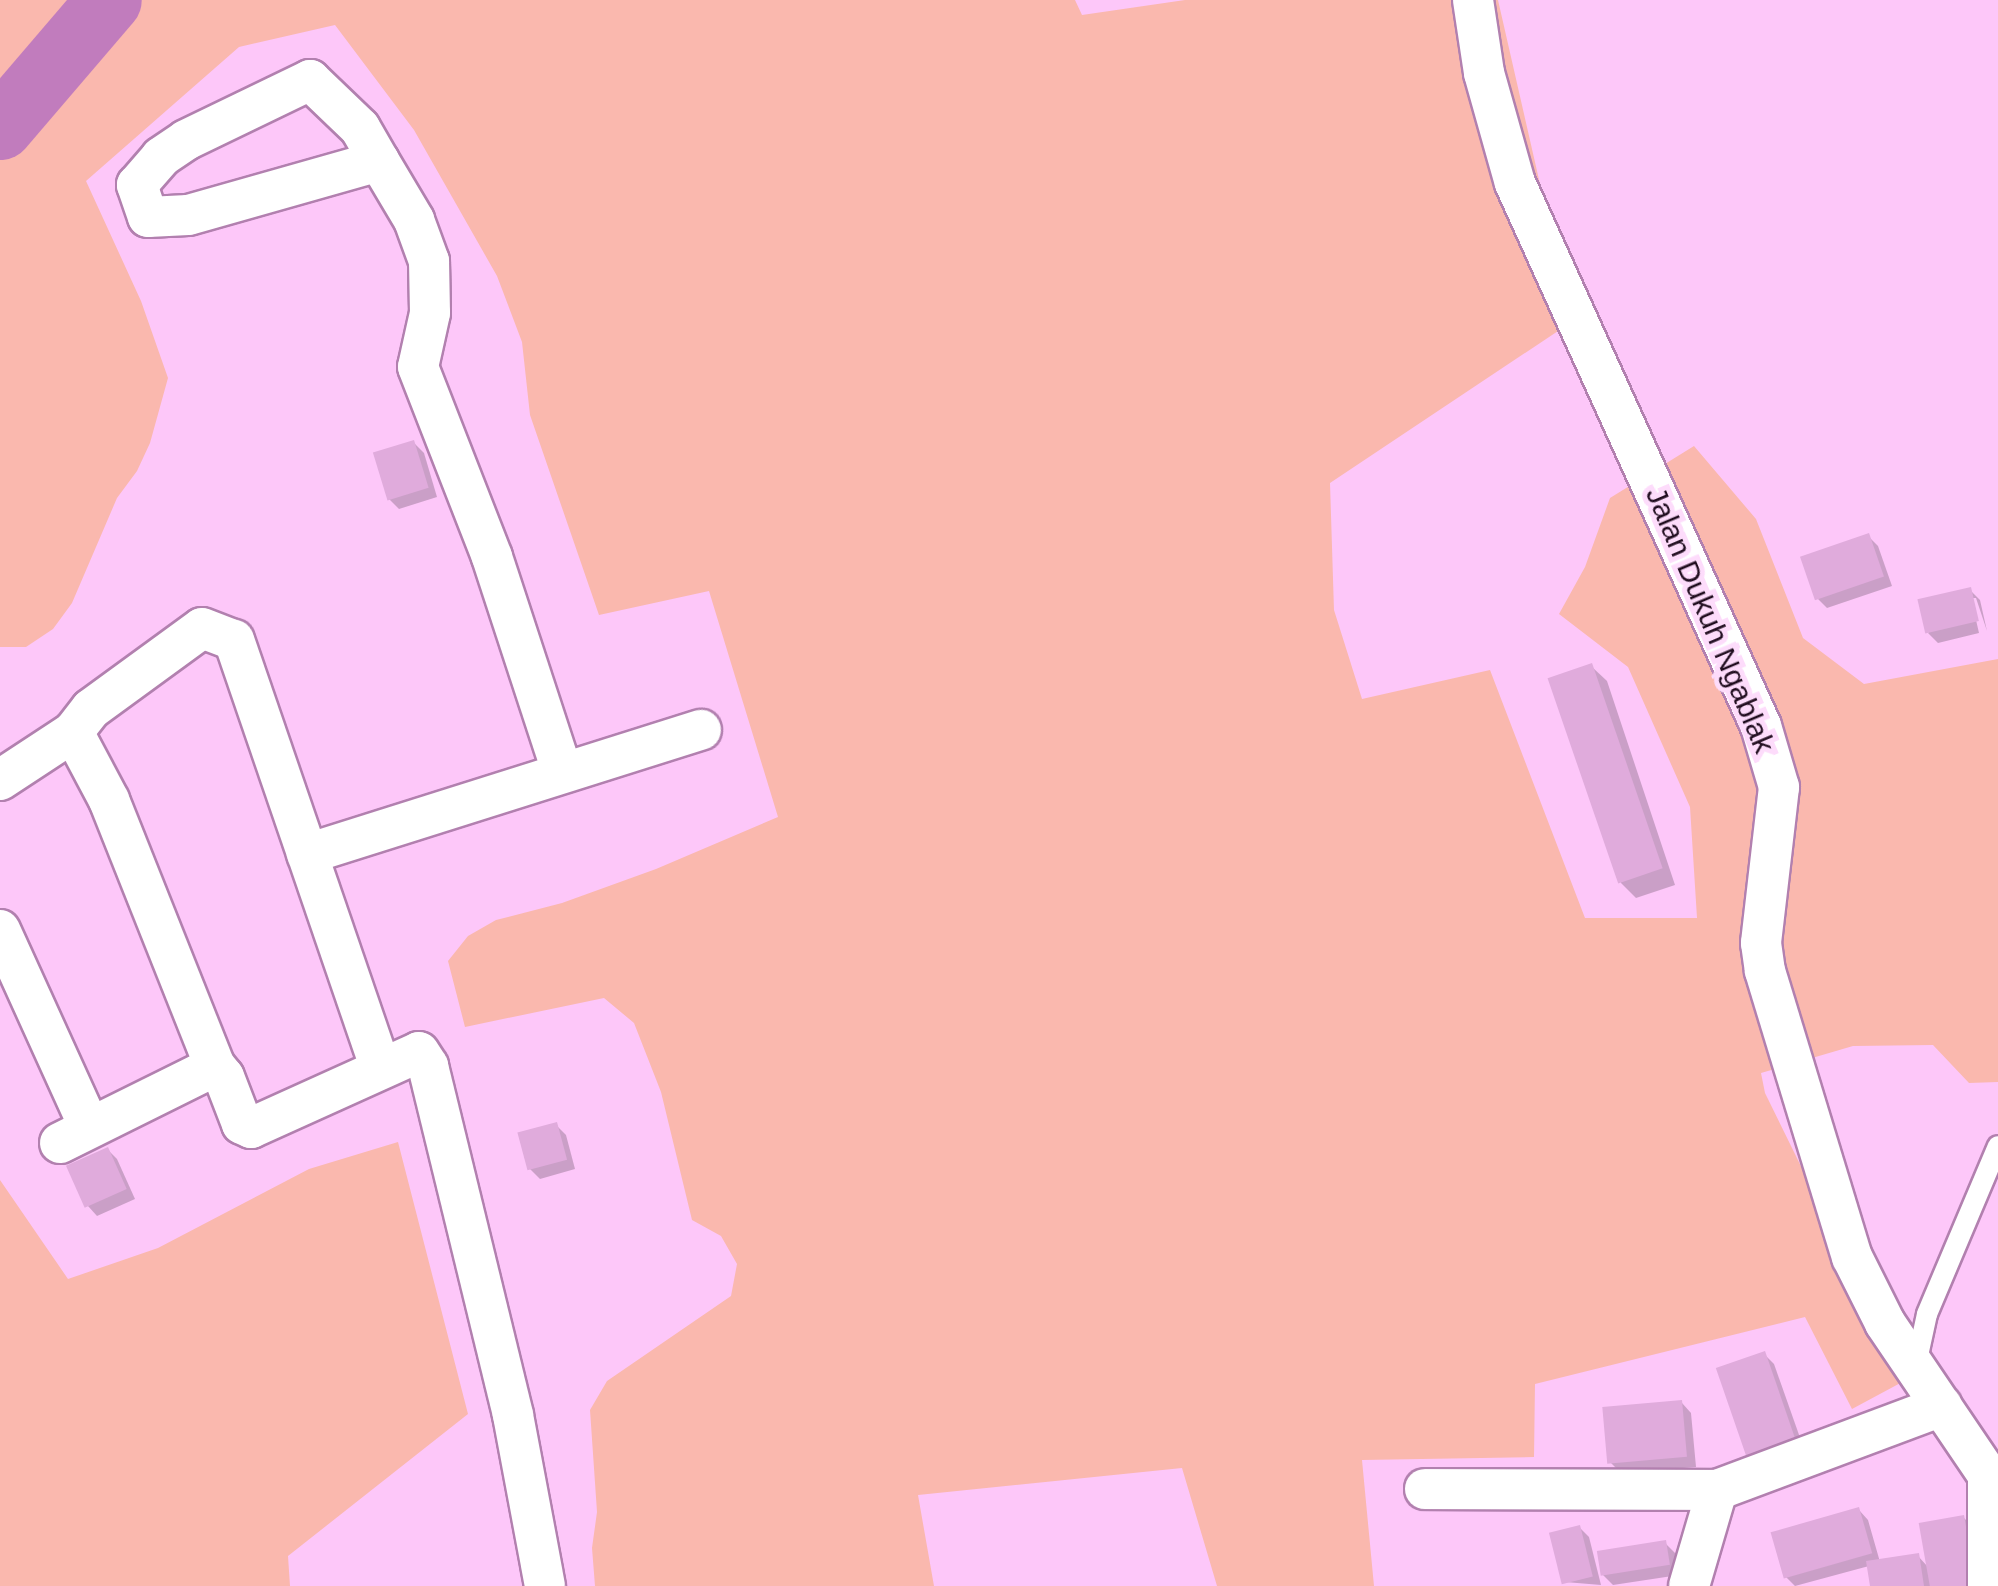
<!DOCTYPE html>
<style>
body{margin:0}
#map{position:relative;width:1998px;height:1586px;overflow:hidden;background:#fdc7f9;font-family:Arial,sans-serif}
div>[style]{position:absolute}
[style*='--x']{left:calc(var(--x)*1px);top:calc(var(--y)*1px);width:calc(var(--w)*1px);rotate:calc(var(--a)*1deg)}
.green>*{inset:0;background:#fab8ae}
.shadow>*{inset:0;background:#0003}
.river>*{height:65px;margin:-32.5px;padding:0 32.5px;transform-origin:32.5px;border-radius:32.5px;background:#c17cbd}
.building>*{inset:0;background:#e0abdc;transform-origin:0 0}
.roads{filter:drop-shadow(2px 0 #b280af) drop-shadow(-2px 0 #b280af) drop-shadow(0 2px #b280af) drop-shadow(0 -2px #b280af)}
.lane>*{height:20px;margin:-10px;padding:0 10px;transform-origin:10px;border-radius:10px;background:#fff}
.street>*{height:40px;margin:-20px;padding:0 20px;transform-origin:20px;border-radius:20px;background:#fff}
span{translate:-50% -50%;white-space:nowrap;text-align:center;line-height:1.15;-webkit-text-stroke:10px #fddcfb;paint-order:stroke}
.street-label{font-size:30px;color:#200d1f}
</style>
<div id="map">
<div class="green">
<i style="clip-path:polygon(0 0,1075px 0,1082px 15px,1185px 0,1498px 0,1545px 206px,1588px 311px,1330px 483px,1334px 610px,1362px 699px,1490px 670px,1585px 918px,1697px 918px,1690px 807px,1628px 667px,1559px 614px,1585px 567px,1610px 498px,1694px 446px,1756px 519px,1803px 638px,1864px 684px,1998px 659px,1998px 1082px,1969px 1083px,1933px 1045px,1853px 1046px,1761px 1073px,1765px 1093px,1906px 1380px,1852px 1409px,1805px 1317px,1535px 1384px,1534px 1457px,1362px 1460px,1374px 1586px,1217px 1586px,1182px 1468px,918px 1495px,934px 1586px,595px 1586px,592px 1548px,597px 1512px,590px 1410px,607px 1381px,731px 1296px,737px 1264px,721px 1236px,692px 1220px,661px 1092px,634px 1023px,604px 998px,465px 1027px,448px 961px,468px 936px,496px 920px,562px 903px,656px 869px,778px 817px,709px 591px,599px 615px,530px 415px,522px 342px,497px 276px,414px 130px,335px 25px,239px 47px,86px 181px,141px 301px,168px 378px,150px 443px,137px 471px,117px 498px,72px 603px,53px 629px,26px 647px,0 647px)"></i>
<i style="clip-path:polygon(398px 1142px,468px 1414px,288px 1556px,290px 1586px,0 1586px,0 1180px,68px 1279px,158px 1248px,309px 1169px)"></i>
</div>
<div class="shadow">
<i style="clip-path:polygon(414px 443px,424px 453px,437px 497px,399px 509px,389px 499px)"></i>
<i style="clip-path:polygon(1868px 536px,1878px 546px,1892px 586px,1827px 608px,1817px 598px)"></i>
<i style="clip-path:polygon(1970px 590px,1980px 600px,1987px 631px,1976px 598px,1971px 598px,1979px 633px,1938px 643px,1928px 633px)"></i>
<i style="clip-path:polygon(1591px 666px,1607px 681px,1675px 885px,1636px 898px,1621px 883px)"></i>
<i style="clip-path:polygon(556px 1125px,566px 1135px,575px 1169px,540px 1179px,530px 1169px)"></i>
<i style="clip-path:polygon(108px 1150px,117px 1159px,135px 1199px,97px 1216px,88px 1206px)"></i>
<i style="clip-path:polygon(1764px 1354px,1774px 1364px,1804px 1449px,1759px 1465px,1749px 1455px)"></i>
<i style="clip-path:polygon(1682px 1403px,1691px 1413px,1696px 1467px,1621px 1473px,1611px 1463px)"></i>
<i style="clip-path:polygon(1859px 1510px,1868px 1520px,1880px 1562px,1918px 1556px,1928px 1567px,1964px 1518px,1974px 1528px,1983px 1586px,1873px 1586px,1869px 1566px,1795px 1586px,1785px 1576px)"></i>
<i style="clip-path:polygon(1579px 1527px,1589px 1537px,1601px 1585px,1565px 1582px)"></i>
<i style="clip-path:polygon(1665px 1543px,1675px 1553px,1679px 1575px,1613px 1585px,1603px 1575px)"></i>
</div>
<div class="river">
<i style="--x:0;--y:127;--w:167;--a:-49.4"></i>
</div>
<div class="building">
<i style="left:414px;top:440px;width:50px;height:43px;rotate:73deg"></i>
<i style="left:1869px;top:533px;width:46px;height:73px;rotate:71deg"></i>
<i style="left:1971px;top:587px;width:35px;height:55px;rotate:77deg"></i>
<i style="left:1592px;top:663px;width:217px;height:47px;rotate:71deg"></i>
<i style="left:557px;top:1122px;width:39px;height:41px;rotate:75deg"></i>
<i style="left:108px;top:1147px;width:46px;height:46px;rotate:66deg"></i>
<i style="left:1765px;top:1351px;width:93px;height:52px;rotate:71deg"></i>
<i style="left:1682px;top:1400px;width:57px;height:80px;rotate:85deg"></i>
<i style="left:1859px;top:1507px;width:48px;height:92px;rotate:74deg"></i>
<i style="left:1964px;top:1515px;width:72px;height:46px;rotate:80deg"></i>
<i style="left:1580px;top:1525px;width:53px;height:32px;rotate:76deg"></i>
<i style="left:1666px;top:1540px;width:25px;height:70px;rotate:81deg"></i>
<i style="clip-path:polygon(1919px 1553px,1924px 1586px,1870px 1586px,1866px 1561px)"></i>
</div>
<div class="roads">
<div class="lane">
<i style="--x:1916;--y:1365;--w:52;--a:-77.8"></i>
<i style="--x:1927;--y:1314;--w:182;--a:-67.1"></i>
</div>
<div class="street">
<i style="--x:1473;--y:0;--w:74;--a:81.4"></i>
<i style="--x:1484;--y:73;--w:114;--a:74.3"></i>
<i style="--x:1515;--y:183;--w:596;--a:65.63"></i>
<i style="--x:1761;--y:726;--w:64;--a:73.6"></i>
<i style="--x:1779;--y:787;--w:157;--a:96.6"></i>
<i style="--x:1761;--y:943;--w:28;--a:82"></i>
<i style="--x:1765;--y:971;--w:299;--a:73.1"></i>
<i style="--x:1852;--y:1257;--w:74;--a:63.4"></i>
<i style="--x:1885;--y:1323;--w:184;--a:55.9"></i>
<i style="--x:1988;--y:1475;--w:111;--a:90"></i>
<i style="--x:379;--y:161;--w:198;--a:164.2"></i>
<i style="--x:188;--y:215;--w:40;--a:177.1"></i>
<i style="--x:148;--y:217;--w:34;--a:-109"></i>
<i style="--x:137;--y:185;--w:37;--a:-49"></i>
<i style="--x:161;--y:157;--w:30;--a:-34"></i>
<i style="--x:186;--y:140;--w:138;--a:-25.8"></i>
<i style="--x:310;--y:80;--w:69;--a:43.8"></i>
<i style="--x:360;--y:128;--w:38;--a:60"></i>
<i style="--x:379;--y:161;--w:69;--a:59.3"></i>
<i style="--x:414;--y:220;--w:44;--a:69.9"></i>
<i style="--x:429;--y:261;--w:52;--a:88.9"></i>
<i style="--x:430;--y:313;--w:55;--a:102.5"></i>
<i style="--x:418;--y:367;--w:204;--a:68.7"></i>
<i style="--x:492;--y:557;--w:225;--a:71.9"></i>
<i style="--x:73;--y:732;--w:77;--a:62.1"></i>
<i style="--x:109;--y:800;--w:286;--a:68.3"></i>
<i style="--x:0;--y:780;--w:87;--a:-33.3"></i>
<i style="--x:73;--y:732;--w:29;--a:-52"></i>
<i style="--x:91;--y:709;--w:137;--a:-36.1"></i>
<i style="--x:202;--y:628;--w:34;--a:21"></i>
<i style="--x:234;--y:640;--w:451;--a:71.1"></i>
<i style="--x:307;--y:854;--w:413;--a:-17.5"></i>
<i style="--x:0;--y:930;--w:217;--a:65.6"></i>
<i style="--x:60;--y:1143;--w:173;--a:-26.4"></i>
<i style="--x:215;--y:1066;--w:14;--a:51"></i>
<i style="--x:224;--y:1077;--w:50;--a:69"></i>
<i style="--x:242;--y:1124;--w:10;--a:24"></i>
<i style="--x:251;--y:1128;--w:184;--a:-24.3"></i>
<i style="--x:419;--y:1052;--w:17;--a:57"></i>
<i style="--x:428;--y:1066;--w:359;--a:76.3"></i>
<i style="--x:513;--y:1415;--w:174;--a:79.4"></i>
<i style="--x:1425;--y:1489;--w:292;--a:0.2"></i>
<i style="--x:1717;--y:1490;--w:240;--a:-20.5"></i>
<i style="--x:1689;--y:1586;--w:100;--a:-73.7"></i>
</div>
</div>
<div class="street-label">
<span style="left:1710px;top:620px;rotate:67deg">Jalan Dukuh Ngablak</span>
</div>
</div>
